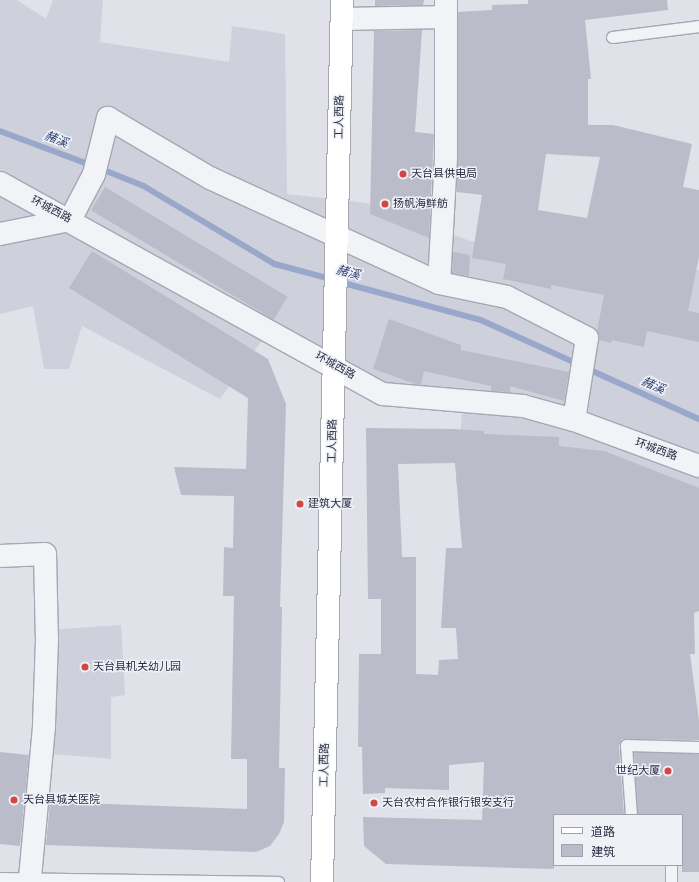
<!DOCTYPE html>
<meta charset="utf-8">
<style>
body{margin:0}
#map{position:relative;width:699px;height:882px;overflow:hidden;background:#e0e1e9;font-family:"Work Sans","Noto Sans SC",sans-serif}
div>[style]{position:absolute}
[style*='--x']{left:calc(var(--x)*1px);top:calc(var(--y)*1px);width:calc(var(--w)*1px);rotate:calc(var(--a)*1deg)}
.built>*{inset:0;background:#ced0db}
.stream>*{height:5.5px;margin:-2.75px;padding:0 2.75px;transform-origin:2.75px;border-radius:2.75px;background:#99a8ca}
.building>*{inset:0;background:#babcc9;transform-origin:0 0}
.roads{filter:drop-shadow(1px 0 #a5a7b3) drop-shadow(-1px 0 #a5a7b3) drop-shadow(0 1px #a5a7b3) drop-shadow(0 -1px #a5a7b3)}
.lane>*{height:11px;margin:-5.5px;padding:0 5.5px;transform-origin:5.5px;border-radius:5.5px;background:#f2f3f7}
.street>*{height:22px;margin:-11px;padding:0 11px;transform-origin:11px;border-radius:11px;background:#f2f3f7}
.secondary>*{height:22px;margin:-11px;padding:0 11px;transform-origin:11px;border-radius:11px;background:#fff}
.dots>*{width:11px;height:11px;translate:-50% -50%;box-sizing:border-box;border:2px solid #eff1f7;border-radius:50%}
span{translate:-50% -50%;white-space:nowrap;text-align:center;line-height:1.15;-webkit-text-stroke:3px #eff1f7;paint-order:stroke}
.street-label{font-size:11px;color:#282c41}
.poi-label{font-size:11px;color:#282c41}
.left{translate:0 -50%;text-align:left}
.right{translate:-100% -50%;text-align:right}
.water-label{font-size:12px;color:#314276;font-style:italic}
.legend{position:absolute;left:553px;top:814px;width:130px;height:52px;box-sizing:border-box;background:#eff1f7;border:1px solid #9fa2ae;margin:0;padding:5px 7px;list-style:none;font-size:12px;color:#282c41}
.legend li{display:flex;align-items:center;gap:8px;height:20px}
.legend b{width:20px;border:1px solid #9fa2ae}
</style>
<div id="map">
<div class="built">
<i style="clip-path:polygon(0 0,17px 0,46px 19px,53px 0,103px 0,100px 42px,229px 62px,232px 26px,285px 34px,287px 194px,367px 203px,470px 241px,559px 254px,631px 245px,699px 270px,699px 523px,572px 492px,456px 483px,463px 402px,371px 385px,271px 328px,220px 399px,82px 326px,69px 369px,44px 369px,33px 306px,0 314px)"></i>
<i style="clip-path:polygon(121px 625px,125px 695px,111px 697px,111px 759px,42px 753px,47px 630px)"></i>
</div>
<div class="stream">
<i style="--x:0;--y:131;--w:97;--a:20.5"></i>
<i style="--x:99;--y:168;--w:48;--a:21.8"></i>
<i style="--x:144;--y:186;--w:152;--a:30.8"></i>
<i style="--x:275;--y:264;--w:58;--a:15"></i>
<i style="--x:340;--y:282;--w:146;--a:15.1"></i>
<i style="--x:481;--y:320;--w:107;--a:24.4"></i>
<i style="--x:586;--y:368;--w:124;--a:24.3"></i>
</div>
<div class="building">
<i style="clip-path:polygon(375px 0,424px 0,423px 5px,375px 6px)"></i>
<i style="clip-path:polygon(evenodd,528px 0,667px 0,668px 10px,585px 20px,591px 79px,588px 79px,588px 125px,613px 125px,692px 144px,683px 187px,699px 190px,699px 257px,688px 311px,699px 313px,699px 342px,647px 331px,644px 347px,612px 340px,611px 343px,599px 340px,597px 331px,604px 295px,551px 285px,551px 289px,503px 279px,506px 264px,472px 258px,482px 195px,457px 192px,458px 12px,492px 10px,492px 5px,528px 4px,528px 0,546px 154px,600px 157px,587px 218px,538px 210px,546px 154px)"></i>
<i style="clip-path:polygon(422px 30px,415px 132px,434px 134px,429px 238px,370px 214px,374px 31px)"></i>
<i style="left:105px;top:187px;width:213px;height:27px;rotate:31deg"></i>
<i style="clip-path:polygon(92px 251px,268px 359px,286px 404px,280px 607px,282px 607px,279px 768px,285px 768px,284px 822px,279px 834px,270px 846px,256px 852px,46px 845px,50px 802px,247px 809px,247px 759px,231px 759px,234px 596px,223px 596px,224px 547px,233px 548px,234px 496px,181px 495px,174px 467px,246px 469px,248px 398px,69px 288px)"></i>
<i style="clip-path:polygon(453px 252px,470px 255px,469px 276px,452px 273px)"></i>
<i style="clip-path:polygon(389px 319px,461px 345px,461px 350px,569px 372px,564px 401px,510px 386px,510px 392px,491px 391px,491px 386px,424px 371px,421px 385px,416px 384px,373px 369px)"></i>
<i style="clip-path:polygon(evenodd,366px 428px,453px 429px,484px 431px,484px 434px,559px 437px,559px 446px,604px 451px,699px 488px,699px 611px,694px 613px,695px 654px,690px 654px,699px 721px,699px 740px,622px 739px,619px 746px,624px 815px,554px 815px,554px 869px,386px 864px,364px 846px,363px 817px,482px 820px,484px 762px,449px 765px,449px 790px,385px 788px,385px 793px,363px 794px,362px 747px,358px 747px,359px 654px,381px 654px,381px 599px,368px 599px,366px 428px,455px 463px,462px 548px,446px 548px,441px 628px,456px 628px,458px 659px,439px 660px,438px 675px,416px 674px,416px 557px,402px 557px,398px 464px,455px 463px)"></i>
<i style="clip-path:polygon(0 752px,29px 755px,20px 846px,0 844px)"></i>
<i style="clip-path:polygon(634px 752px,699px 754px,699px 872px,682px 872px,682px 815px,638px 815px)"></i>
</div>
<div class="roads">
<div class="lane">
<i style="--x:612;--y:37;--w:88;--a:-7.2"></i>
<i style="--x:631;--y:815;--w:70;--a:-94.1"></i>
<i style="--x:626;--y:745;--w:73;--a:1.6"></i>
<i style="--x:0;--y:878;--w:278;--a:0.8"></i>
<i style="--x:671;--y:882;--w:17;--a:-90"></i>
</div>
<div class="street">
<i style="--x:342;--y:19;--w:104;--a:-1.1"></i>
<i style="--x:0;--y:183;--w:437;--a:28.9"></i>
<i style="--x:383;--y:394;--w:141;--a:4.9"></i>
<i style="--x:523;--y:406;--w:53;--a:15.4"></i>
<i style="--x:574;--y:420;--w:133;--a:20.2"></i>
<i style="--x:0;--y:234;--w:71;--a:-11.3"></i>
<i style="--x:70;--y:220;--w:52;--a:-62.4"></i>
<i style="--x:94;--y:174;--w:58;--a:-76"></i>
<i style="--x:108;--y:118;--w:118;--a:30.5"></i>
<i style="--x:210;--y:178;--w:252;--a:24.6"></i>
<i style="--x:439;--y:283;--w:69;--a:11.6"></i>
<i style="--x:507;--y:297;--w:90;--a:27.1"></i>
<i style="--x:587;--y:338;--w:83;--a:99"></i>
<i style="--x:439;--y:283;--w:125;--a:-86.8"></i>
<i style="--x:446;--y:158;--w:158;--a:-90"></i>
<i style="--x:0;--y:556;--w:45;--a:-2.5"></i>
<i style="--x:45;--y:554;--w:85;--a:88.7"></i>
<i style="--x:47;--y:639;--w:88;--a:92"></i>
<i style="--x:44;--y:727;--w:153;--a:95.3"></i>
</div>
<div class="secondary">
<i style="--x:322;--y:882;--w:882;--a:-88.7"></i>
</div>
</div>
<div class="dots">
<i style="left:403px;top:174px;background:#d24741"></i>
<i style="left:385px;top:204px;background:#d24741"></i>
<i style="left:300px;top:504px;background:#d24741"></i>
<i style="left:85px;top:667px;background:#d24741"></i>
<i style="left:668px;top:771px;background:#d24741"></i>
<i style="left:14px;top:800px;background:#d24741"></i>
<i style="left:374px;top:803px;background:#d24741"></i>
</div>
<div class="street-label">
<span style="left:340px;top:117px;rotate:-89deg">工人西路</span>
<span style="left:51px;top:210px;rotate:28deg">环城西路</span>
<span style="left:335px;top:366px;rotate:29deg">环城西路</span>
<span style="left:333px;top:441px;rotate:-89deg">工人西路</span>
<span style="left:656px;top:450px;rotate:20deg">环城西路</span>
<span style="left:325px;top:765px;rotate:-89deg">工人西路</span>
</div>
<div class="poi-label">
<span class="left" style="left:411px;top:174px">天台县供电局</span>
<span class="left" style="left:393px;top:204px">扬帆海鲜舫</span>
<span class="left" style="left:308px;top:504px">建筑大厦</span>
<span class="left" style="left:93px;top:667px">天台县机关幼儿园</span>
<span class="right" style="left:660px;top:771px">世纪大厦</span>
<span class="left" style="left:23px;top:800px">天台县城关医院</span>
<span class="left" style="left:382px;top:803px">天台农村合作银行银安支行</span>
</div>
<div class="water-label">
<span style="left:56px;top:140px;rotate:21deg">赭溪</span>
<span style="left:348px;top:273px;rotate:15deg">赭溪</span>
<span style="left:653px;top:386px;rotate:24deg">赭溪</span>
</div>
<ul class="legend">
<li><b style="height:5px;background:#fff"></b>道路</li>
<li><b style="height:11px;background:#babcc9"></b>建筑</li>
</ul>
</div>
